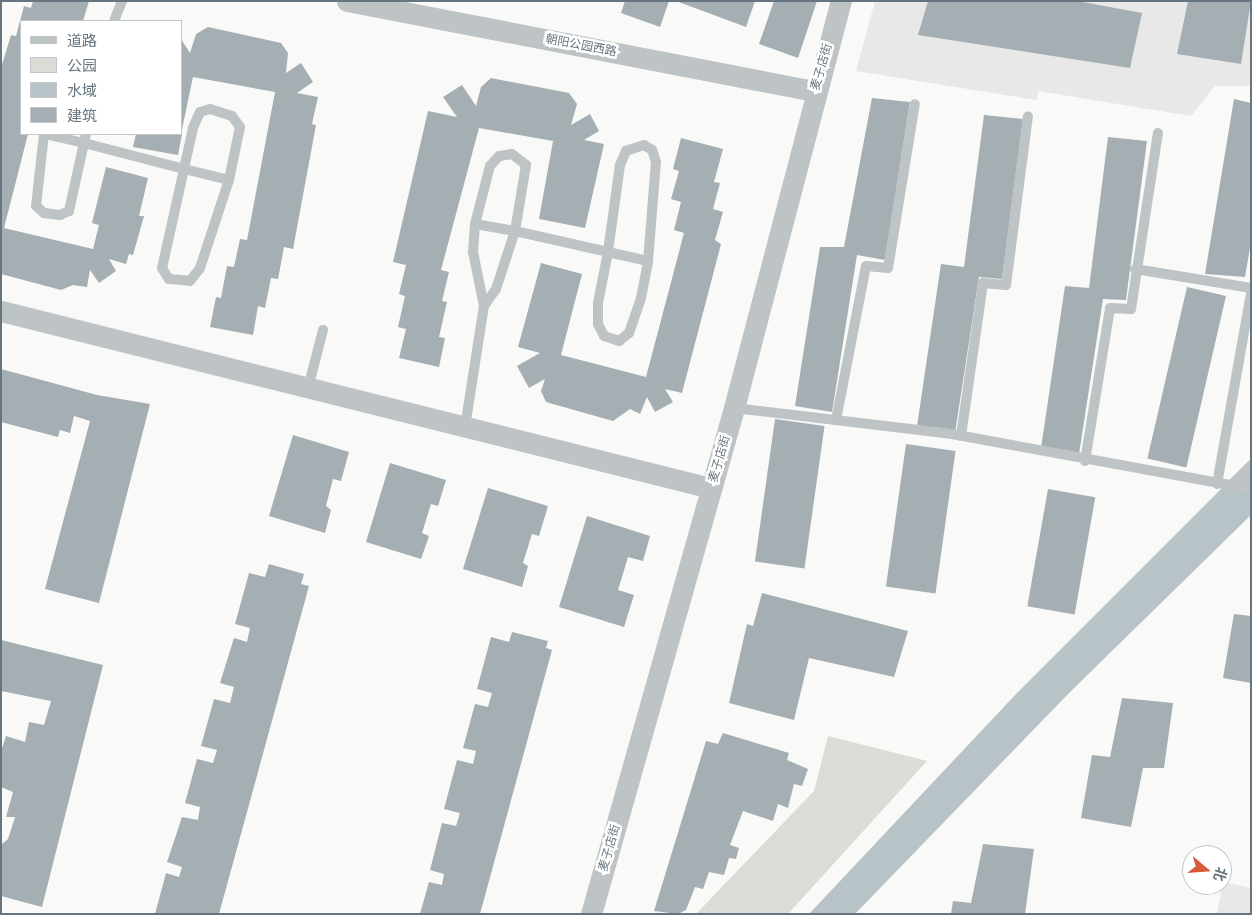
<!DOCTYPE html>
<meta charset="utf-8">
<style>
body{margin:0}
#map{position:relative;width:1252px;height:915px;overflow:hidden;background:#f9f9f7;font-family:"Asap Condensed","Noto Sans SC",sans-serif}
div>[style]{position:absolute}
[style*='--x']{left:calc(var(--x)*1px);top:calc(var(--y)*1px);width:calc(var(--w)*1px);rotate:calc(var(--a)*1deg)}
.built>*{inset:0;background:#e7e8e7}
.green>*{inset:0;background:#d9ddd6}
.water>*{inset:0;background:#b7c3c6}
.building>*{inset:0;background:#a5aeb3;transform-origin:0 0}
.lane>*{height:10px;margin:-5px;padding:0 5px;transform-origin:5px;border-radius:5px;background:#bec3c6}
.street>*{height:21px;margin:-10.5px;padding:0 10.5px;transform-origin:10.5px;border-radius:10.5px;background:#bec3c6}
span{translate:-50% -50%;white-space:nowrap;text-align:center;line-height:1.15;-webkit-text-stroke:5px #fff;paint-order:stroke}
.street-label{font-size:12px;color:#66757f}
.frame{position:absolute;inset:0;border:2px solid #66757f;pointer-events:none}
.legend{position:absolute;left:20px;top:20px;width:162px;height:115px;box-sizing:border-box;background:#fff;border:1px solid #c2c8cc;margin:0;padding:6px 9px;list-style:none;font-size:15px;color:#66757f}
.legend li{display:flex;align-items:center;gap:10px;height:25px}
.legend b{width:25px;border:1px solid #c2c8cc}
.north{position:absolute;left:1182px;top:845px;width:50px;height:50px;box-sizing:border-box;background:#fff;border:1px solid #c2c8cc;border-radius:50%;rotate:108deg;font-size:14px;font-weight:700;line-height:20px;text-align:center;color:#66757f}
.north::after{content:'';display:block;margin:auto;width:18px;height:22px;background:#d55c3a;clip-path:polygon(50% 0,100% 100%,50% 72%,0 100%)}
</style>
<div id="map">
<div class="built">
<i style="clip-path:polygon(875px 1px,1251px 1px,1251px 86px,1215px 86px,1191px 116px,1038px 91px,1037px 100px,856px 71px)"></i>
<i style="clip-path:polygon(1223px 882px,1251px 888px,1251px 914px,1217px 914px)"></i>
</div>
<div class="green">
<i style="clip-path:polygon(828px 736px,927px 761px,788px 914px,696px 914px,814px 791px)"></i>
</div>
<div class="water">
<i style="clip-path:polygon(1251px 459px,1251px 515px,1069px 693px,855px 914px,809px 914px,1017px 693px)"></i>
</div>
<div class="building">
<i style="clip-path:polygon(33px 1px,89px 1px,83px 21px,21px 21px,21px 134px,28px 134px,4px 228px,93px 249px,99px 225px,92px 223px,106px 167px,148px 178px,139px 216px,144px 216px,133px 255px,129px 254px,126px 264px,109px 259px,116px 271px,99px 283px,90px 270px,87px 287px,73px 285px,61px 290px,1px 274px,1px 68px,11px 35px,16px 36px,24px 6px,31px 8px)"></i>
<i style="clip-path:polygon(625px 1px,669px 1px,660px 27px,621px 13px)"></i>
<i style="clip-path:polygon(676px 1px,755px 1px,746px 27px)"></i>
<i style="clip-path:polygon(774px 1px,817px 1px,798px 58px,759px 44px)"></i>
<i style="clip-path:polygon(928px 1px,1077px 1px,1142px 13px,1130px 68px,918px 35px)"></i>
<i style="clip-path:polygon(1188px 1px,1251px 1px,1241px 64px,1177px 54px)"></i>
<i style="clip-path:polygon(208px 27px,281px 43px,288px 53px,286px 73px,301px 63px,313px 82px,297px 93px,318px 97px,312px 124px,316px 125px,293px 249px,284px 247px,278px 279px,271px 278px,265px 308px,258px 306px,253px 335px,210px 327px,216px 297px,221px 298px,227px 266px,234px 267px,240px 239px,247px 240px,275px 92px,193px 77px,181px 134px,181px 39px,190px 53px,196px 34px)"></i>
<i style="clip-path:polygon(491px 78px,569px 93px,577px 104px,571px 125px,590px 114px,599px 131px,584px 140px,604px 144px,585px 228px,539px 219px,553px 141px,479px 128px,441px 270px,449px 272px,442px 301px,447px 302px,439px 337px,445px 338px,439px 367px,399px 358px,406px 329px,398px 327px,405px 296px,399px 294px,406px 265px,393px 262px,428px 111px,457px 117px,443px 97px,462px 85px,476px 106px,481px 87px)"></i>
<i style="clip-path:polygon(872px 98px,910px 102px,885px 260px,857px 255px,832px 412px,795px 406px,820px 247px,844px 247px)"></i>
<i style="clip-path:polygon(1234px 99px,1251px 103px,1251px 242px,1245px 277px,1205px 274px)"></i>
<i style="clip-path:polygon(984px 115px,1023px 119px,1002px 279px,979px 277px,955px 433px,917px 426px,941px 264px,964px 267px)"></i>
<i style="clip-path:polygon(136px 134px,182px 134px,178px 155px,133px 147px)"></i>
<i style="clip-path:polygon(1108px 137px,1147px 141px,1126px 300px,1103px 299px,1079px 454px,1041px 448px,1065px 286px,1089px 288px)"></i>
<i style="clip-path:polygon(681px 138px,723px 149px,714px 182px,720px 183px,713px 209px,723px 212px,715px 240px,721px 244px,682px 393px,665px 389px,673px 402px,655px 412px,647px 397px,640px 414px,630px 409px,613px 421px,546px 402px,541px 391px,545px 379px,529px 388px,517px 366px,540px 353px,518px 347px,541px 263px,582px 274px,561px 355px,646px 377px,684px 233px,674px 230px,681px 202px,671px 199px,679px 171px,673px 169px)"></i>
<i style="left:1187px;top:287px;width:40px;height:176px;rotate:13deg"></i>
<i style="clip-path:polygon(1px 369px,97px 395px,150px 404px,99px 603px,45px 589px,90px 421px,74px 416px,70px 433px,60px 430px,58px 437px,1px 422px)"></i>
<i style="left:775px;top:419px;width:50px;height:144px;rotate:8deg"></i>
<i style="clip-path:polygon(293px 435px,349px 452px,341px 481px,333px 479px,326px 506px,331px 510px,325px 533px,269px 516px)"></i>
<i style="left:906px;top:444px;width:50px;height:144px;rotate:8deg"></i>
<i style="clip-path:polygon(390px 463px,446px 480px,438px 506px,431px 504px,422px 533px,429px 536px,421px 559px,366px 542px)"></i>
<i style="clip-path:polygon(488px 488px,548px 506px,539px 536px,532px 534px,523px 563px,528px 566px,522px 587px,463px 569px)"></i>
<i style="left:1048px;top:489px;width:48px;height:119px;rotate:10deg"></i>
<i style="clip-path:polygon(587px 516px,650px 536px,643px 561px,628px 557px,618px 590px,634px 595px,624px 627px,559px 607px)"></i>
<i style="clip-path:polygon(269px 564px,304px 574px,301px 584px,309px 586px,219px 914px,155px 914px,166px 873px,179px 877px,182px 867px,167px 862px,182px 817px,198px 820px,200px 807px,185px 803px,197px 759px,213px 763px,217px 750px,201px 746px,214px 699px,230px 703px,234px 687px,220px 683px,234px 638px,247px 642px,250px 628px,235px 624px,249px 573px,265px 577px)"></i>
<i style="clip-path:polygon(762px 593px,908px 631px,894px 677px,809px 658px,794px 720px,729px 703px,747px 624px,753px 626px)"></i>
<i style="clip-path:polygon(1234px 614px,1251px 616px,1251px 683px,1223px 678px)"></i>
<i style="clip-path:polygon(512px 632px,548px 641px,546px 648px,552px 650px,480px 914px,420px 914px,429px 882px,442px 885px,444px 874px,430px 870px,442px 823px,456px 826px,460px 813px,444px 809px,457px 760px,473px 764px,476px 751px,463px 748px,475px 704px,488px 707px,492px 693px,477px 689px,491px 637px,509px 642px)"></i>
<i style="clip-path:polygon(1px 640px,103px 665px,42px 907px,1px 896px,1px 845px,8px 839px,15px 817px,6px 817px,13px 792px,1px 787px,1px 751px,6px 736px,25px 742px,29px 722px,44px 725px,51px 701px,1px 691px)"></i>
<i style="clip-path:polygon(1122px 698px,1173px 703px,1164px 768px,1143px 768px,1131px 827px,1081px 818px,1092px 755px,1110px 757px)"></i>
<i style="clip-path:polygon(723px 733px,789px 753px,787px 760px,808px 769px,802px 786px,794px 784px,788px 808px,778px 804px,773px 821px,743px 811px,730px 845px,739px 848px,736px 859px,729px 858px,724px 875px,709px 872px,703px 889px,695px 887px,686px 910px,678px 914px,654px 911px,706px 741px,718px 744px)"></i>
<i style="clip-path:polygon(983px 844px,1034px 849px,1025px 914px,951px 914px,953px 901px,971px 903px)"></i>
</div>
<div class="lane">
<i style="--x:114;--y:21;--w:22;--a:-68"></i>
<i style="--x:44;--y:134;--w:72;--a:96.3"></i>
<i style="--x:36;--y:206;--w:11;--a:41"></i>
<i style="--x:44;--y:213;--w:16;--a:7"></i>
<i style="--x:60;--y:215;--w:10;--a:-24"></i>
<i style="--x:69;--y:211;--w:70;--a:-77.6"></i>
<i style="--x:84;--y:143;--w:103;--a:14.6"></i>
<i style="--x:184;--y:169;--w:46;--a:13.7"></i>
<i style="--x:229;--y:180;--w:54;--a:-78.3"></i>
<i style="--x:240;--y:127;--w:14;--a:-126"></i>
<i style="--x:232;--y:116;--w:23;--a:-162"></i>
<i style="--x:210;--y:109;--w:10;--a:163"></i>
<i style="--x:200;--y:112;--w:17;--a:114"></i>
<i style="--x:193;--y:128;--w:42;--a:102.4"></i>
<i style="--x:184;--y:169;--w:101;--a:102.5"></i>
<i style="--x:162;--y:268;--w:13;--a:58"></i>
<i style="--x:169;--y:279;--w:21;--a:5"></i>
<i style="--x:190;--y:281;--w:16;--a:-52"></i>
<i style="--x:200;--y:268;--w:93;--a:-71.8"></i>
<i style="--x:45;--y:134;--w:40;--a:13"></i>
<i style="--x:84;--y:143;--w:9;--a:-77"></i>
<i style="--x:475;--y:224;--w:41;--a:9.9"></i>
<i style="--x:515;--y:231;--w:67;--a:-80.5"></i>
<i style="--x:526;--y:165;--w:18;--a:-142"></i>
<i style="--x:512;--y:154;--w:13;--a:171"></i>
<i style="--x:499;--y:156;--w:13;--a:132"></i>
<i style="--x:490;--y:166;--w:60;--a:104.5"></i>
<i style="--x:475;--y:224;--w:28;--a:94"></i>
<i style="--x:473;--y:252;--w:55;--a:78.5"></i>
<i style="--x:1135;--y:269;--w:118;--a:9.3"></i>
<i style="--x:308;--y:388;--w:60;--a:-75.5"></i>
<i style="--x:734;--y:408;--w:220;--a:6.8"></i>
<i style="--x:952;--y:434;--w:284;--a:10.4"></i>
<i style="--x:1231;--y:485;--w:28;--a:-44"></i>
<i style="--x:836;--y:420;--w:157;--a:-79"></i>
<i style="--x:866;--y:266;--w:22;--a:5"></i>
<i style="--x:888;--y:268;--w:166;--a:-80.7"></i>
<i style="--x:465;--y:427;--w:122;--a:-81.1"></i>
<i style="--x:484;--y:306;--w:21;--a:-55"></i>
<i style="--x:496;--y:289;--w:61;--a:-71.9"></i>
<i style="--x:515;--y:231;--w:95;--a:12.7"></i>
<i style="--x:608;--y:252;--w:41;--a:12.7"></i>
<i style="--x:648;--y:261;--w:99;--a:-85.4"></i>
<i style="--x:656;--y:162;--w:13;--a:-108"></i>
<i style="--x:652;--y:150;--w:9;--a:-148"></i>
<i style="--x:644;--y:145;--w:19;--a:162"></i>
<i style="--x:626;--y:151;--w:15;--a:113"></i>
<i style="--x:620;--y:165;--w:88;--a:97.9"></i>
<i style="--x:608;--y:252;--w:52;--a:101.1"></i>
<i style="--x:598;--y:303;--w:21;--a:90"></i>
<i style="--x:598;--y:324;--w:13;--a:63"></i>
<i style="--x:604;--y:336;--w:16;--a:18"></i>
<i style="--x:619;--y:341;--w:13;--a:-39"></i>
<i style="--x:629;--y:333;--w:37;--a:-71"></i>
<i style="--x:641;--y:298;--w:38;--a:-79"></i>
<i style="--x:961;--y:436;--w:155;--a:-81.8"></i>
<i style="--x:983;--y:283;--w:23;--a:5"></i>
<i style="--x:1006;--y:285;--w:170;--a:-82.6"></i>
<i style="--x:1085;--y:461;--w:155;--a:-80.7"></i>
<i style="--x:1110;--y:308;--w:21;--a:3"></i>
<i style="--x:1131;--y:309;--w:178;--a:-81.3"></i>
<i style="--x:1217;--y:484;--w:194;--a:-79.9"></i>
<i style="--x:1231;--y:485;--w:20;--a:11"></i>
</div>
<div class="street">
<i style="--x:347;--y:1;--w:477;--a:10.9"></i>
<i style="--x:1;--y:311;--w:732;--a:14"></i>
<i style="--x:591;--y:914;--w:526;--a:-74.22"></i>
<i style="--x:734;--y:408;--w:421;--a:-75.3"></i>
</div>
<div class="street-label">
<span style="left:581px;top:46px;rotate:11deg">朝阳公园西路</span>
<span style="left:822px;top:67px;rotate:-74deg">麦子店街</span>
<span style="left:720px;top:459px;rotate:-74deg">麦子店街</span>
<span style="left:610px;top:848px;rotate:-74deg">麦子店街</span>
</div>
<div class="frame"></div>
<ul class="legend">
<li><b style="height:6px;background:#bec3c6"></b>道路</li>
<li><b style="height:14px;background:#d9ddd6"></b>公园</li>
<li><b style="height:14px;background:#b7c3c6"></b>水域</li>
<li><b style="height:14px;background:#a5aeb3"></b>建筑</li>
</ul>
<div class="north">北</div>
</div>
